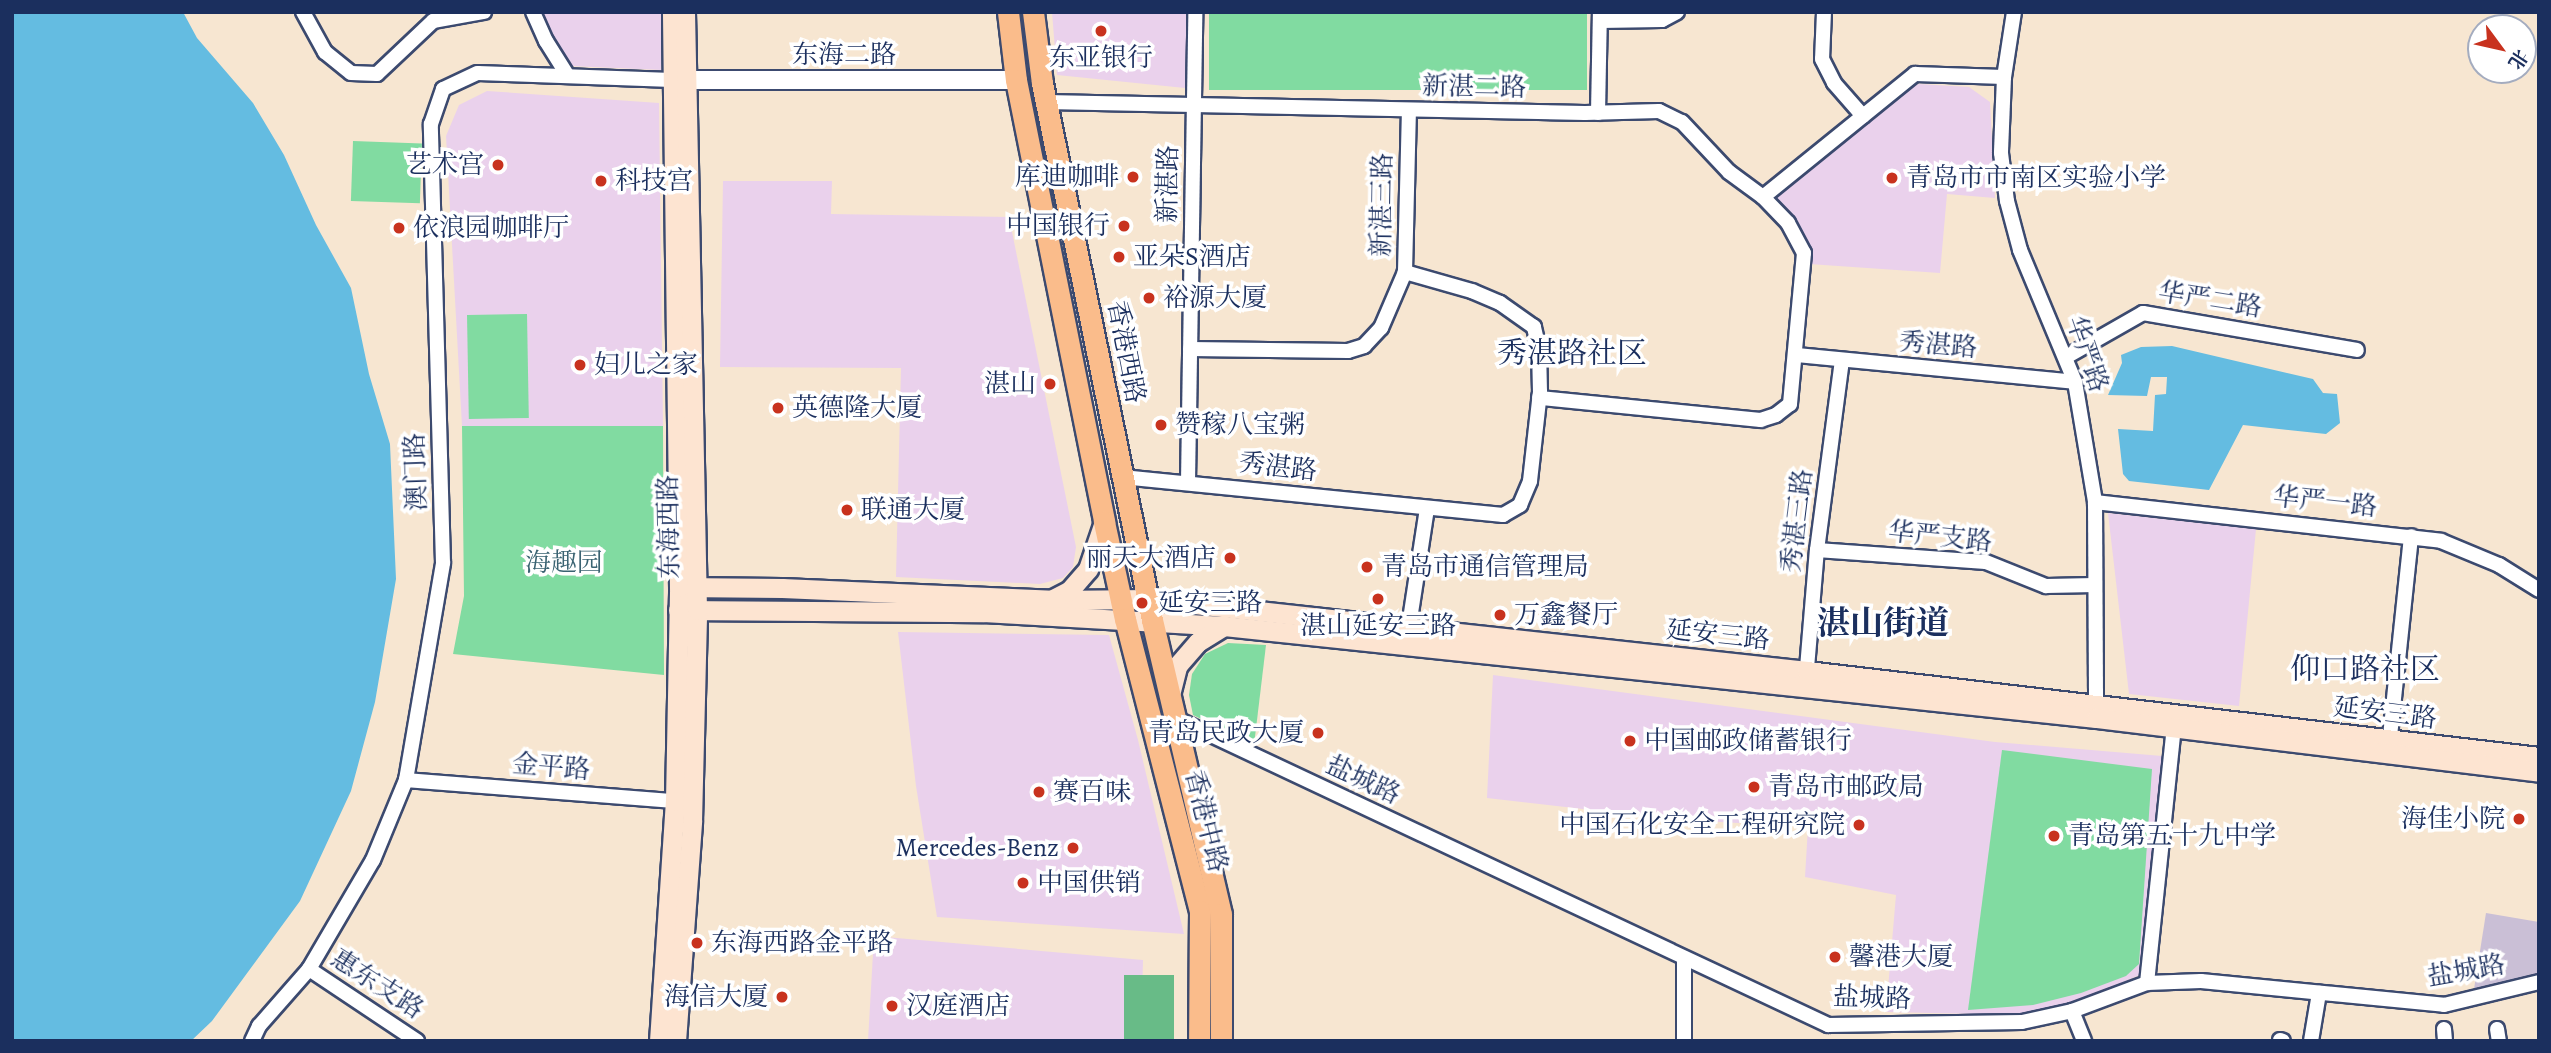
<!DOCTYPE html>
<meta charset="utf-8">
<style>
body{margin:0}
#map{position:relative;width:2551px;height:1053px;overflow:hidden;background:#f7e6d1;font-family:Alegreya,"Noto Serif SC",serif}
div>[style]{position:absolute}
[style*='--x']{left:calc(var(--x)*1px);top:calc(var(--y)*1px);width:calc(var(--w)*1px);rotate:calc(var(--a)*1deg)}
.built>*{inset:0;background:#ead1ec}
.industrial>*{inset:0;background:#cabfd6}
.green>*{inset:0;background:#81dba1;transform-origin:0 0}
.forest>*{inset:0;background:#68bb87;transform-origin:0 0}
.water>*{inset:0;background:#64bce1}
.roads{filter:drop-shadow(2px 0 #3c4a6f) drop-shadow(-2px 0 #3c4a6f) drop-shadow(0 2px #3c4a6f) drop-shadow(0 -2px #3c4a6f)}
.minor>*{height:14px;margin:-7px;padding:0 7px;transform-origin:7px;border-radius:7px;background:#fff}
.tertiary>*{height:18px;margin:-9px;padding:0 9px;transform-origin:9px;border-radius:9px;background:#fff}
.secondary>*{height:19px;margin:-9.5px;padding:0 9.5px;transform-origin:9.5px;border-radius:9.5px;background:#fde4d1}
.primary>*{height:21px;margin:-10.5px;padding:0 10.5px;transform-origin:10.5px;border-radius:10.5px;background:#fabc8b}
.dots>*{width:19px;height:19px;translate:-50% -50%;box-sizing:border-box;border:4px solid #fff;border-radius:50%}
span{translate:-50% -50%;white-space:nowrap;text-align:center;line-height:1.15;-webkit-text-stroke:7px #fff;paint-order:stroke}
.street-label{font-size:26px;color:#1b2f5e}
.poi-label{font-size:26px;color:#1b2f5e}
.right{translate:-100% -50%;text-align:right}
.left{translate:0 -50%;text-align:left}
.park-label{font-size:26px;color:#3a6372}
.quarter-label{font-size:30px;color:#1b2f5e}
.district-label{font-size:33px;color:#1b2f5e;font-weight:700}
.frame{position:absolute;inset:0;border:14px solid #1b2f5e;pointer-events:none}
.north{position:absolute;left:2467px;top:14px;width:70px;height:70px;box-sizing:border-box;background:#fff;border:2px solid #a4acbf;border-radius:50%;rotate:123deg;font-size:19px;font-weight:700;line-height:28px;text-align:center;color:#1b2f5e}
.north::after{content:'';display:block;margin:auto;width:24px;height:32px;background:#c8321e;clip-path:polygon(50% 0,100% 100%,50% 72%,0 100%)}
</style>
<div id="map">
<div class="built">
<i style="clip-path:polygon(542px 12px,661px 12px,661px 70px,570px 66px,550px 33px)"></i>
<i style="clip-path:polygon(1052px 12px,1187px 12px,1185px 88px,1057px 75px)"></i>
<i style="clip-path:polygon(1919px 84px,1969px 87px,1990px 102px,1995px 198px,1947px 194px,1940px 273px,1809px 264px,1774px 199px,1782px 184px,1908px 87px)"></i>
<i style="clip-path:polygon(487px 91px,659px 103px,663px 426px,462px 426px,446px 136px,459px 105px)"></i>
<i style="clip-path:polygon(723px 181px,832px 181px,831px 214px,1009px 217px,1076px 547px,1073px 567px,1063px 578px,1040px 584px,896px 577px,901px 368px,720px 367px)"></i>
<i style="clip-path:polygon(2108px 513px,2256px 529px,2239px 706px,2129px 694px)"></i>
<i style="clip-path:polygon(898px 632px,1109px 635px,1138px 740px,1184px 934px,937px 917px,916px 786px)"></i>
<i style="clip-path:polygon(1493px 675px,1995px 742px,2162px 756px,2142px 974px,2073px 1004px,2022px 1015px,1886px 1012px,1896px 895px,1805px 877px,1808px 827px,1670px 819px,1487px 798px)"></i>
<i style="clip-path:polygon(874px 936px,1143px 960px,1141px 1041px,868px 1041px)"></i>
</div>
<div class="industrial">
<i style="clip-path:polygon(2486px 913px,2539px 922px,2539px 975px,2474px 989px)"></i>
</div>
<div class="green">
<i style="left:1209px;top:12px;width:378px;height:78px"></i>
<i style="left:353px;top:141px;width:69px;height:60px;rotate:2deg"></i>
<i style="left:527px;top:314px;width:104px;height:60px;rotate:89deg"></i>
<i style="clip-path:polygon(462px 426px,663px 426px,664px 675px,453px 654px,464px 596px)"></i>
<i style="clip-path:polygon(1228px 643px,1266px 645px,1254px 745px,1193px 715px,1189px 695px,1192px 674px,1205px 654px)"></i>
<i style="clip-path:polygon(2002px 750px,2152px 769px,2139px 964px,2126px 976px,2081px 993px,2033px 1005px,1968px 1010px)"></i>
</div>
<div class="forest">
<i style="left:1124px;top:975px;width:50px;height:66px"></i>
</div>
<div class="water">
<i style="clip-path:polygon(12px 12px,183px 12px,197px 38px,253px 103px,284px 155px,316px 225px,351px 288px,369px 374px,390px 444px,396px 579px,375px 702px,351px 791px,300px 901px,212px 1021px,191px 1041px,12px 1041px)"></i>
<i style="clip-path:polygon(2172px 346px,2313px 379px,2323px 393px,2337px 394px,2340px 423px,2326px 434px,2243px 425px,2209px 490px,2129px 481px,2123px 474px,2118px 429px,2153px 431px,2155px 395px,2166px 394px,2167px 377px,2151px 377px,2147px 396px,2108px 395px,2122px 363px,2121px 355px,2141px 347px)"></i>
</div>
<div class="roads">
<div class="minor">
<i style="--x:303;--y:12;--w:46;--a:61.2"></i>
<i style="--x:325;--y:52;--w:33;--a:39"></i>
<i style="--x:351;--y:73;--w:26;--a:2"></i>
<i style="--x:377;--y:74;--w:77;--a:-43.4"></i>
<i style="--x:433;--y:21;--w:52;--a:-10"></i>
<i style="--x:533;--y:12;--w:32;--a:66"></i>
<i style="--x:546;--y:41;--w:39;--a:58"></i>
<i style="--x:1824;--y:12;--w:47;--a:92.4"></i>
<i style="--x:1822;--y:59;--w:27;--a:63"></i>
<i style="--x:1834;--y:83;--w:44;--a:48.7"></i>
<i style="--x:2014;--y:12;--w:66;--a:98.7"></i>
<i style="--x:2004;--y:77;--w:76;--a:92.3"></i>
<i style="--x:2001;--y:153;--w:48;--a:82.9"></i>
<i style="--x:2007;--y:201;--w:51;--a:75.1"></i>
<i style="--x:2020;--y:250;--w:143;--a:67.4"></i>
<i style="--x:2075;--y:382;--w:122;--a:80.5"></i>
<i style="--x:2095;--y:502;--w:211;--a:89.7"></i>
<i style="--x:1600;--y:21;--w:62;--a:-0.9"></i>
<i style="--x:1662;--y:20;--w:17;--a:-28"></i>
<i style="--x:1046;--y:102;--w:539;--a:1.17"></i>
<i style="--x:1585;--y:113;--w:74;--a:-1.5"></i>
<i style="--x:1659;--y:111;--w:25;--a:26"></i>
<i style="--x:1682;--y:122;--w:69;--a:46.8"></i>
<i style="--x:1729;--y:172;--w:42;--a:36.3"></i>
<i style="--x:1763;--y:197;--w:36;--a:46"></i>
<i style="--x:1788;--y:223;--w:34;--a:62"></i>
<i style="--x:1804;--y:253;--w:152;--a:95.3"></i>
<i style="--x:1790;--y:404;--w:18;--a:142"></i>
<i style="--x:1776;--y:415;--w:16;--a:162"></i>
<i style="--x:1761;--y:420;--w:223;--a:-174.3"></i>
<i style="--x:1598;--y:113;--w:101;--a:-88.9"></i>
<i style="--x:1763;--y:197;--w:196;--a:-39"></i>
<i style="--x:1915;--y:74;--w:89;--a:1.9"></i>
<i style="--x:1190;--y:349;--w:158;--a:0.7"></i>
<i style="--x:1348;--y:351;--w:17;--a:-17"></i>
<i style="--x:1364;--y:346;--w:25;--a:-47"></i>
<i style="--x:1381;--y:328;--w:61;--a:-66.8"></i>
<i style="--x:1405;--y:272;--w:162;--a:-88.6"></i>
<i style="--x:1796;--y:355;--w:280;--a:5.5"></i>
<i style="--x:2066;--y:357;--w:89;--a:-29.7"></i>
<i style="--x:2143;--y:313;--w:217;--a:9.8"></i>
<i style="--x:1122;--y:477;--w:383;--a:5.7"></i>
<i style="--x:1503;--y:515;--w:20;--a:-30"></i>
<i style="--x:1520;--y:505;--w:26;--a:-67"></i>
<i style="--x:1530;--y:481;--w:90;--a:-83.6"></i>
<i style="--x:1540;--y:392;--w:43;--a:-91.3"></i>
<i style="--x:1539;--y:349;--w:23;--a:-103"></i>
<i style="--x:1534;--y:327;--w:42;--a:-144.8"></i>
<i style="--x:1500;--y:303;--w:30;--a:-157"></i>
<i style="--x:1472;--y:291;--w:70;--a:-164.2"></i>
<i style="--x:1188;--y:482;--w:470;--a:-89.1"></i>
<i style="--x:2095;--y:502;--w:348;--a:6.4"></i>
<i style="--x:2441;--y:541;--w:63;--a:22.5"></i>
<i style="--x:2499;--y:565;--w:47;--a:32"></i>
<i style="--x:1817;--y:550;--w:169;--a:4.1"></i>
<i style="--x:1986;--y:562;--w:65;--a:21.8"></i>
<i style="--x:2046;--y:586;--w:49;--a:-1.2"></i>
<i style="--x:1409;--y:626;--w:118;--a:-81.3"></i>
<i style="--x:1806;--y:680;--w:130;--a:-85.2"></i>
<i style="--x:1817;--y:550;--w:191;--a:-82.5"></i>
<i style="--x:1175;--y:718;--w:722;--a:25.18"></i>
<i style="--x:1828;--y:1025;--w:194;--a:-0.9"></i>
<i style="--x:2022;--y:1022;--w:51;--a:-12.4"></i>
<i style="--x:2072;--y:1011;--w:80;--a:-20.5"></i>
<i style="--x:2147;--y:983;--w:54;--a:-2.1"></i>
<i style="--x:2201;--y:981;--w:244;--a:5.6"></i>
<i style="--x:2444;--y:1005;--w:98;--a:-13.6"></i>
<i style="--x:2389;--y:746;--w:211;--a:-84"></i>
<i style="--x:406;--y:780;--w:278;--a:4.5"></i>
<i style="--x:1684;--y:958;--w:83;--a:90"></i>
<i style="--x:309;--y:969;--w:130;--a:33.7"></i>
<i style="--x:2147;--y:983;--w:256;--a:-84"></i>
<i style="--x:2072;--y:1011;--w:32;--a:68"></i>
<i style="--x:2444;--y:1029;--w:12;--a:85"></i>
<i style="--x:2497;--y:1029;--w:12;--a:81"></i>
<i style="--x:2280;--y:1040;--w:3;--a:18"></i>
<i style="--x:252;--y:1041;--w:17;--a:-65"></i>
<i style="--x:259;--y:1026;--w:76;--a:-48.7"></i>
<i style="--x:309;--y:969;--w:126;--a:-59.6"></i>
<i style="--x:373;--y:860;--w:87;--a:-67.6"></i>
<i style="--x:406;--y:780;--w:220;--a:-80.3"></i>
<i style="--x:443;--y:563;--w:439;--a:-91.6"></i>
<i style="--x:431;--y:124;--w:37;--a:-71"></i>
<i style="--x:443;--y:89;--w:38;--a:-25"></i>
<i style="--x:478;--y:73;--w:194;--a:2.1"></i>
<i style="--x:2311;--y:1041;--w:49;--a:-80.5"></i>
</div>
<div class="tertiary">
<i style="--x:674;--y:80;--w:342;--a:0"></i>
</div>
<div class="secondary">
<i style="--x:679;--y:587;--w:103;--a:0.6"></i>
<i style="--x:782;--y:588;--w:270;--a:2.5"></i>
<i style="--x:1052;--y:600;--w:97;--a:-0.6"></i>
<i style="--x:1149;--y:599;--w:662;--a:6.24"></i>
<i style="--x:1807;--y:671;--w:737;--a:6.7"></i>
<i style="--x:1053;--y:599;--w:18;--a:-27"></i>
<i style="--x:1069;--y:591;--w:29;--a:-49"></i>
<i style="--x:1088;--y:569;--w:50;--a:-71.2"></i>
<i style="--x:678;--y:610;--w:305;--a:0.4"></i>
<i style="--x:983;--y:612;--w:241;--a:3.3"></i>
<i style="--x:1224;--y:626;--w:877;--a:6.02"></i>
<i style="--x:2096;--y:718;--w:446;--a:6.9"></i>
<i style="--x:1170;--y:695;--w:30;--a:-76"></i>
<i style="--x:1177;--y:666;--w:32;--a:-49"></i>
<i style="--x:1198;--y:642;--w:31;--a:-32"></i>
<i style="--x:659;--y:1041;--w:241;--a:-86.2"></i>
<i style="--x:675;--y:801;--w:214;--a:-88.9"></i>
<i style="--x:679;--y:587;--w:575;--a:-90.7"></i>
<i style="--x:676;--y:1041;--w:221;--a:-85.8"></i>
<i style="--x:692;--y:821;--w:211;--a:-88.6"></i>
<i style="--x:697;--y:610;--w:598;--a:-91.15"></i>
</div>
<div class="primary">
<i style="--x:1008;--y:12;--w:68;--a:83.3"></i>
<i style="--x:1016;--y:80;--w:451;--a:78.7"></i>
<i style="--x:1104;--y:522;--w:99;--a:77.8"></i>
<i style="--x:1125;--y:619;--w:301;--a:75.6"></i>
<i style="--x:1200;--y:911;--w:130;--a:90.4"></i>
<i style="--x:1033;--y:12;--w:72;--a:82.8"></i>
<i style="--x:1042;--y:83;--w:548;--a:78.42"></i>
<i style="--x:1152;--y:620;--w:302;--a:76.8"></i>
<i style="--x:1221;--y:914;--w:127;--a:90"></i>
</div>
</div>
<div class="dots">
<i style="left:1101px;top:31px;background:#c8321e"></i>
<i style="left:498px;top:165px;background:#c8321e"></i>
<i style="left:1133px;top:177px;background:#c8321e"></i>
<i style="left:1892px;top:178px;background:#c8321e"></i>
<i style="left:601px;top:181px;background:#c8321e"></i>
<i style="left:1124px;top:226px;background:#c8321e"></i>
<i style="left:399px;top:228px;background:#c8321e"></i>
<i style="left:1119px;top:257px;background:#c8321e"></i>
<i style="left:1149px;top:298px;background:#c8321e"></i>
<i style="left:580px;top:365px;background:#c8321e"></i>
<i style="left:1050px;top:384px;background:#c8321e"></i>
<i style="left:778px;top:408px;background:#c8321e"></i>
<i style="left:1161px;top:425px;background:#c8321e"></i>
<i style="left:847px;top:510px;background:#c8321e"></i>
<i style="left:1230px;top:558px;background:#c8321e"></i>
<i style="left:1367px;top:567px;background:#c8321e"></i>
<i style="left:1378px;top:599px;background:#c8321e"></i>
<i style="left:1142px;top:603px;background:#c8321e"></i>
<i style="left:1500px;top:615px;background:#c8321e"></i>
<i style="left:1318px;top:733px;background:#c8321e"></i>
<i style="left:1630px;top:741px;background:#c8321e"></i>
<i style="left:1754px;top:787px;background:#c8321e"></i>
<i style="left:1039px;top:792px;background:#c8321e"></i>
<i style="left:2519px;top:819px;background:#c8321e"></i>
<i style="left:1859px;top:825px;background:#c8321e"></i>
<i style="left:2054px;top:836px;background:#c8321e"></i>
<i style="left:1073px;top:848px;background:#c8321e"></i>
<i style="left:1023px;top:883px;background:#c8321e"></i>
<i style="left:697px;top:943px;background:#c8321e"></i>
<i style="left:1835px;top:957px;background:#c8321e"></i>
<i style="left:782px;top:997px;background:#c8321e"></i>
<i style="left:892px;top:1006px;background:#c8321e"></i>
</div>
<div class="street-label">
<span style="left:844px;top:55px">东海二路</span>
<span style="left:1474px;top:87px;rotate:1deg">新湛二路</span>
<span style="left:1168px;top:184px;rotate:-89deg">新湛路</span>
<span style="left:1382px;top:205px;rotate:-89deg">新湛三路</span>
<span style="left:2210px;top:300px;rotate:9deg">华严二路</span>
<span style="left:1938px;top:345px;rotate:5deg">秀湛路</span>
<span style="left:1126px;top:352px;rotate:79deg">香港西路</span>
<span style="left:2087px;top:354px;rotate:71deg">华严路</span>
<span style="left:1278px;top:467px;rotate:7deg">秀湛路</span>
<span style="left:416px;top:472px;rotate:-92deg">澳门路</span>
<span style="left:2325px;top:502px;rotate:6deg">华严一路</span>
<span style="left:1797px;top:521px;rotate:-83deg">秀湛三路</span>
<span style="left:669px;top:527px;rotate:-91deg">东海西路</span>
<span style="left:1940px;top:537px;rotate:6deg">华严支路</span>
<span style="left:1718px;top:635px;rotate:6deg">延安三路</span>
<span style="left:2385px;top:713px;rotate:7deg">延安三路</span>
<span style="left:551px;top:767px;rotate:5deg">金平路</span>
<span style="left:1363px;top:780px;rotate:25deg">盐城路</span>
<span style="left:1206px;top:821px;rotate:76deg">香港中路</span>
<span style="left:2466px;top:971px;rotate:-10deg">盐城路</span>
<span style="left:377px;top:984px;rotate:33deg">惠东支路</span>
<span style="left:1872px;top:998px;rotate:2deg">盐城路</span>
</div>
<div class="poi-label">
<span style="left:1101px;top:58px">东亚银行</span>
<span class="right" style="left:484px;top:165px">艺术宫</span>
<span class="right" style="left:1119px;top:177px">库迪咖啡</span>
<span class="left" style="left:1906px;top:178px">青岛市市南区实验小学</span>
<span class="left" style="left:615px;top:181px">科技宫</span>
<span class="right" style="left:1110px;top:226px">中国银行</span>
<span class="left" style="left:413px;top:228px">依浪园咖啡厅</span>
<span class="left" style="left:1133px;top:257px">亚朵S酒店</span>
<span class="left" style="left:1163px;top:298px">裕源大厦</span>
<span class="left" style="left:594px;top:365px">妇儿之家</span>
<span class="right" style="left:1036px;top:384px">湛山</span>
<span class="left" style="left:792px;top:408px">英德隆大厦</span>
<span class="left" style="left:1175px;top:425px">赞稼八宝粥</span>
<span class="left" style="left:861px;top:510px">联通大厦</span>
<span class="right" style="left:1216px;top:558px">丽天大酒店</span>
<span class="left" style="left:1381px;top:567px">青岛市通信管理局</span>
<span class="left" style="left:1158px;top:603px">延安三路</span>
<span class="left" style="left:1514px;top:615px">万鑫餐厅</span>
<span style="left:1378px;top:626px">湛山延安三路</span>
<span class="right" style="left:1304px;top:733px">青岛民政大厦</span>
<span class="left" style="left:1644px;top:741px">中国邮政储蓄银行</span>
<span class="left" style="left:1768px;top:787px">青岛市邮政局</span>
<span class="left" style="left:1053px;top:792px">赛百味</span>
<span class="right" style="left:2505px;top:819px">海佳小院</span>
<span class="right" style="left:1845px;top:825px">中国石化安全工程研究院</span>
<span class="left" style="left:2068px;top:836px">青岛第五十九中学</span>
<span class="right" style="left:1059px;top:848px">Mercedes-Benz</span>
<span class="left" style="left:1037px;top:883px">中国供销</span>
<span class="left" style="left:711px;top:943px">东海西路金平路</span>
<span class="left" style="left:1849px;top:957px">馨港大厦</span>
<span class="right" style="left:768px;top:997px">海信大厦</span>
<span class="left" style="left:906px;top:1006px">汉庭酒店</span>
</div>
<div class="park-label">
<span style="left:564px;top:563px">海趣园</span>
</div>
<div class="quarter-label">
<span style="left:1572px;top:353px">秀湛路社区</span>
<span style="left:2365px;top:669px">仰口路社区</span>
</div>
<div class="district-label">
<span style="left:1883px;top:623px">湛山街道</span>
</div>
<div class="frame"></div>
<div class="north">北</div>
</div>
